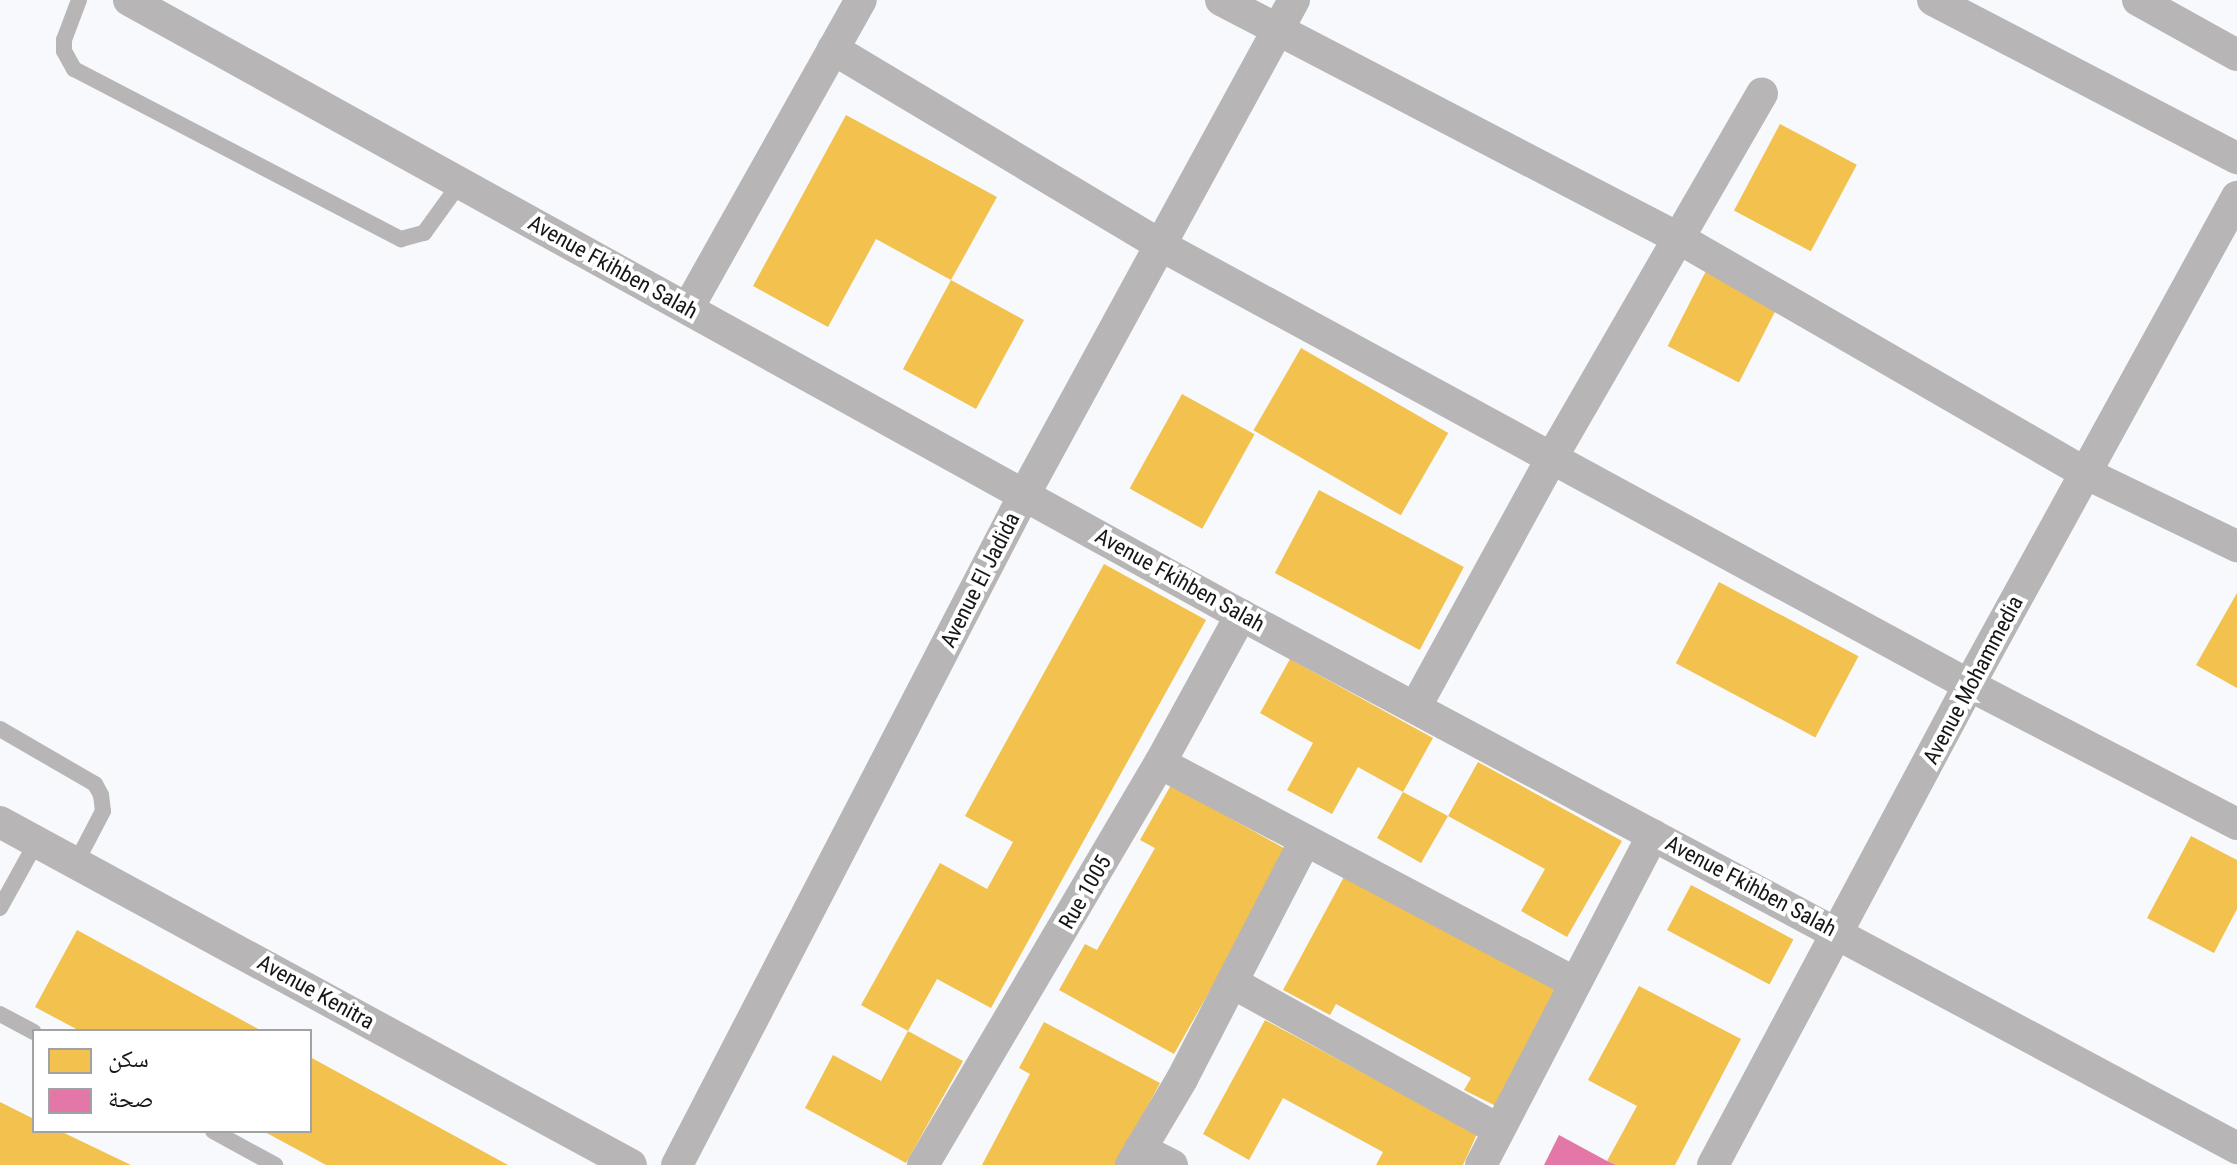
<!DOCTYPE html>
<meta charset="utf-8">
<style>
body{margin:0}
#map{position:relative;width:2237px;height:1165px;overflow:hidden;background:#f7f9fc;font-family:"Roboto Condensed","Noto Naskh Arabic",sans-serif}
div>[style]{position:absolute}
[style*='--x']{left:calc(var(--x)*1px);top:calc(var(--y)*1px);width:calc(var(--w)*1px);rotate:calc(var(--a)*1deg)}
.homes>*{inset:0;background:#f2c14e;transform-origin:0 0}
.health>*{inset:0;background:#e377a8}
.lane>*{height:16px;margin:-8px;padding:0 8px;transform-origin:8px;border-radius:8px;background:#b8b5b6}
.street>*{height:32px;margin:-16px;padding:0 16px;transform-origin:16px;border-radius:16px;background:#b8b5b6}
span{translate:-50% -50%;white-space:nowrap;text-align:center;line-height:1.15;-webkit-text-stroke:8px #fff;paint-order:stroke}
.street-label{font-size:22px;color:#151618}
.legend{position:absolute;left:32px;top:1029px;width:280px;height:104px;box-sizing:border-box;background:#fff;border:2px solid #a1a2a3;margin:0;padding:10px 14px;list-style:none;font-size:24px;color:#151618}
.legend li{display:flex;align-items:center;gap:16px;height:40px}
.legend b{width:40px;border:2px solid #a1a2a3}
</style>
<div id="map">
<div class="homes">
<i style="clip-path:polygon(846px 115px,997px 197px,951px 280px,1024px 320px,976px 409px,903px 369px,951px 280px,876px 239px,828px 327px,753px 286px)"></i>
<i style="left:1780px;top:124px;width:87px;height:98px;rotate:28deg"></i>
<i style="left:1709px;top:265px;width:80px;height:91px;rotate:27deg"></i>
<i style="left:1301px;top:348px;width:170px;height:95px;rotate:30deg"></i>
<i style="left:1182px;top:394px;width:83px;height:108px;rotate:29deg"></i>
<i style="left:1319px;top:490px;width:164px;height:94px;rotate:28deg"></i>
<i style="clip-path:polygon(1104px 564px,1206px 620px,991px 1008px,937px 979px,908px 1031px,861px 1005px,940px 863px,987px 889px,1013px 842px,965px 816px)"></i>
<i style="left:1719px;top:582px;width:158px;height:92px;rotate:28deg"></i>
<i style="clip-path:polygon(2237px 593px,2237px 688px,2196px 665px)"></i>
<i style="clip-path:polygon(1290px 659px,1433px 738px,1403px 792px,1448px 816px,1478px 762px,1622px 841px,1567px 937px,1521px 911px,1545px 869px,1448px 816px,1421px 863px,1377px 838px,1403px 792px,1358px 767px,1332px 814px,1287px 790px,1313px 743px,1260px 713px)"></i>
<i style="clip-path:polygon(1171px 785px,1289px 851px,1174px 1054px,1059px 990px,1085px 944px,1097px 950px,1155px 848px,1140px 840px)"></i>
<i style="clip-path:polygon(2191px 836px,2237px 860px,2237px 909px,2214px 953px,2147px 918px)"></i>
<i style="clip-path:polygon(1345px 875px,1556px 990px,1498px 1107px,1464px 1090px,1471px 1078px,1336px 1004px,1330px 1015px,1283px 990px)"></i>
<i style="left:1691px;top:885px;width:116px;height:51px;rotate:28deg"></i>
<i style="clip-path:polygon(77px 930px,262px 1031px,80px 1031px,35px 1007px)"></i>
<i style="clip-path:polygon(1639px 986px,1741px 1039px,1675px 1165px,1616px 1165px,1607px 1161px,1637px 1106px,1588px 1080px)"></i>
<i style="clip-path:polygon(1265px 1020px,1477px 1134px,1463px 1165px,1376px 1165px,1383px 1152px,1283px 1098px,1249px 1160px,1203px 1134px)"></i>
<i style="clip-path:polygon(1044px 1022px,1160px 1083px,1116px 1165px,982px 1165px,1030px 1074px,1019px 1068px)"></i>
<i style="clip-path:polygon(908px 1031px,963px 1061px,906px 1163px,805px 1108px,833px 1055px,881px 1081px)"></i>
<i style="clip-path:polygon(310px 1057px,508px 1165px,326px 1165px,263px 1131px,310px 1131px)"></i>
<i style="clip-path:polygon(0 1102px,34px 1119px,34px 1131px,60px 1131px,131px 1165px,0 1165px)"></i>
</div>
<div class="health">
<i style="clip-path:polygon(1559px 1135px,1607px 1161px,1616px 1165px,1544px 1165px)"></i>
</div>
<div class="lane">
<i style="--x:79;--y:0;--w:43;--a:110.6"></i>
<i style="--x:64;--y:40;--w:11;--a:90"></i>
<i style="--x:64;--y:51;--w:21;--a:61"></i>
<i style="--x:74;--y:69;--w:369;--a:27.5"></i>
<i style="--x:401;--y:239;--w:24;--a:-15"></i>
<i style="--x:424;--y:233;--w:62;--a:-54.2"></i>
<i style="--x:0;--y:729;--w:110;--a:30.1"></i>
<i style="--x:95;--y:784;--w:13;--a:61"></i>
<i style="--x:101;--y:795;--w:16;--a:83"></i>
<i style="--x:103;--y:811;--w:56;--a:117.5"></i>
<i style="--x:0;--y:908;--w:77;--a:-61.1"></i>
<i style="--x:0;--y:1014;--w:38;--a:28"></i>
<i style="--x:213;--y:1131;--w:71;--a:28.7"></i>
</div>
<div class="street">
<i style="--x:129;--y:0;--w:1271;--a:28.95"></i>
<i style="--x:1241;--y:615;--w:1130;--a:28.15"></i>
<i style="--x:1221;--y:0;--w:517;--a:27.51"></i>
<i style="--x:1680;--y:239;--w:468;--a:30"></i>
<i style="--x:2085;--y:473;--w:169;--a:25.7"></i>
<i style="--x:1933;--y:0;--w:343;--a:27.5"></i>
<i style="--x:2138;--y:0;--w:113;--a:29.1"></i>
<i style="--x:833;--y:49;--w:381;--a:30.9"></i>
<i style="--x:1160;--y:245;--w:921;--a:28.54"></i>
<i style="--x:1969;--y:685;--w:302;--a:27.4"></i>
<i style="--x:688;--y:308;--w:353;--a:-60.7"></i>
<i style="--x:1416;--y:706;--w:281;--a:-61.3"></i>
<i style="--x:1551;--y:459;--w:422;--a:-60"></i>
<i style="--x:1160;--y:763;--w:467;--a:27.9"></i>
<i style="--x:0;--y:822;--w:718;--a:28.53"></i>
<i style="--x:1233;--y:983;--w:303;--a:28.9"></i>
<i style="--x:1140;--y:1149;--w:36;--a:27"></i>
<i style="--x:677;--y:1165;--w:755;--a:-62.62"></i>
<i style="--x:1024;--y:495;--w:564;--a:-61.39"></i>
<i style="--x:923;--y:1165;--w:467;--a:-59.5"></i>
<i style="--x:1160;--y:763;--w:169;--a:-61.3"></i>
<i style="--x:1131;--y:1165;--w:100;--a:-59.3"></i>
<i style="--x:1182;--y:1079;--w:268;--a:-62.7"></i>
<i style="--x:1481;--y:1165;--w:372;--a:-62.5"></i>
<i style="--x:1713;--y:1165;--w:544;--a:-61.93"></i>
<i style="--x:1969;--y:685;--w:557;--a:-61.23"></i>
</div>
<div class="street-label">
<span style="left:613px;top:267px;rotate:29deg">Avenue Fkihben Salah</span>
<span style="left:980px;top:580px;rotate:-63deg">Avenue El Jadida</span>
<span style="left:1180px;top:580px;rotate:29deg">Avenue Fkihben Salah</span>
<span style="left:1973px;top:680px;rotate:-62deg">Avenue Mohammedia</span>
<span style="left:1751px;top:886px;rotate:28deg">Avenue Fkihben Salah</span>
<span style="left:1085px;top:892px;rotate:-60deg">Rue 1005</span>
<span style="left:316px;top:992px;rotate:29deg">Avenue Kenitra</span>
</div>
<ul class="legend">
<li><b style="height:22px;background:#f2c14e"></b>سكن</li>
<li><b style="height:22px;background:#e377a8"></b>صحة</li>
</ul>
</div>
